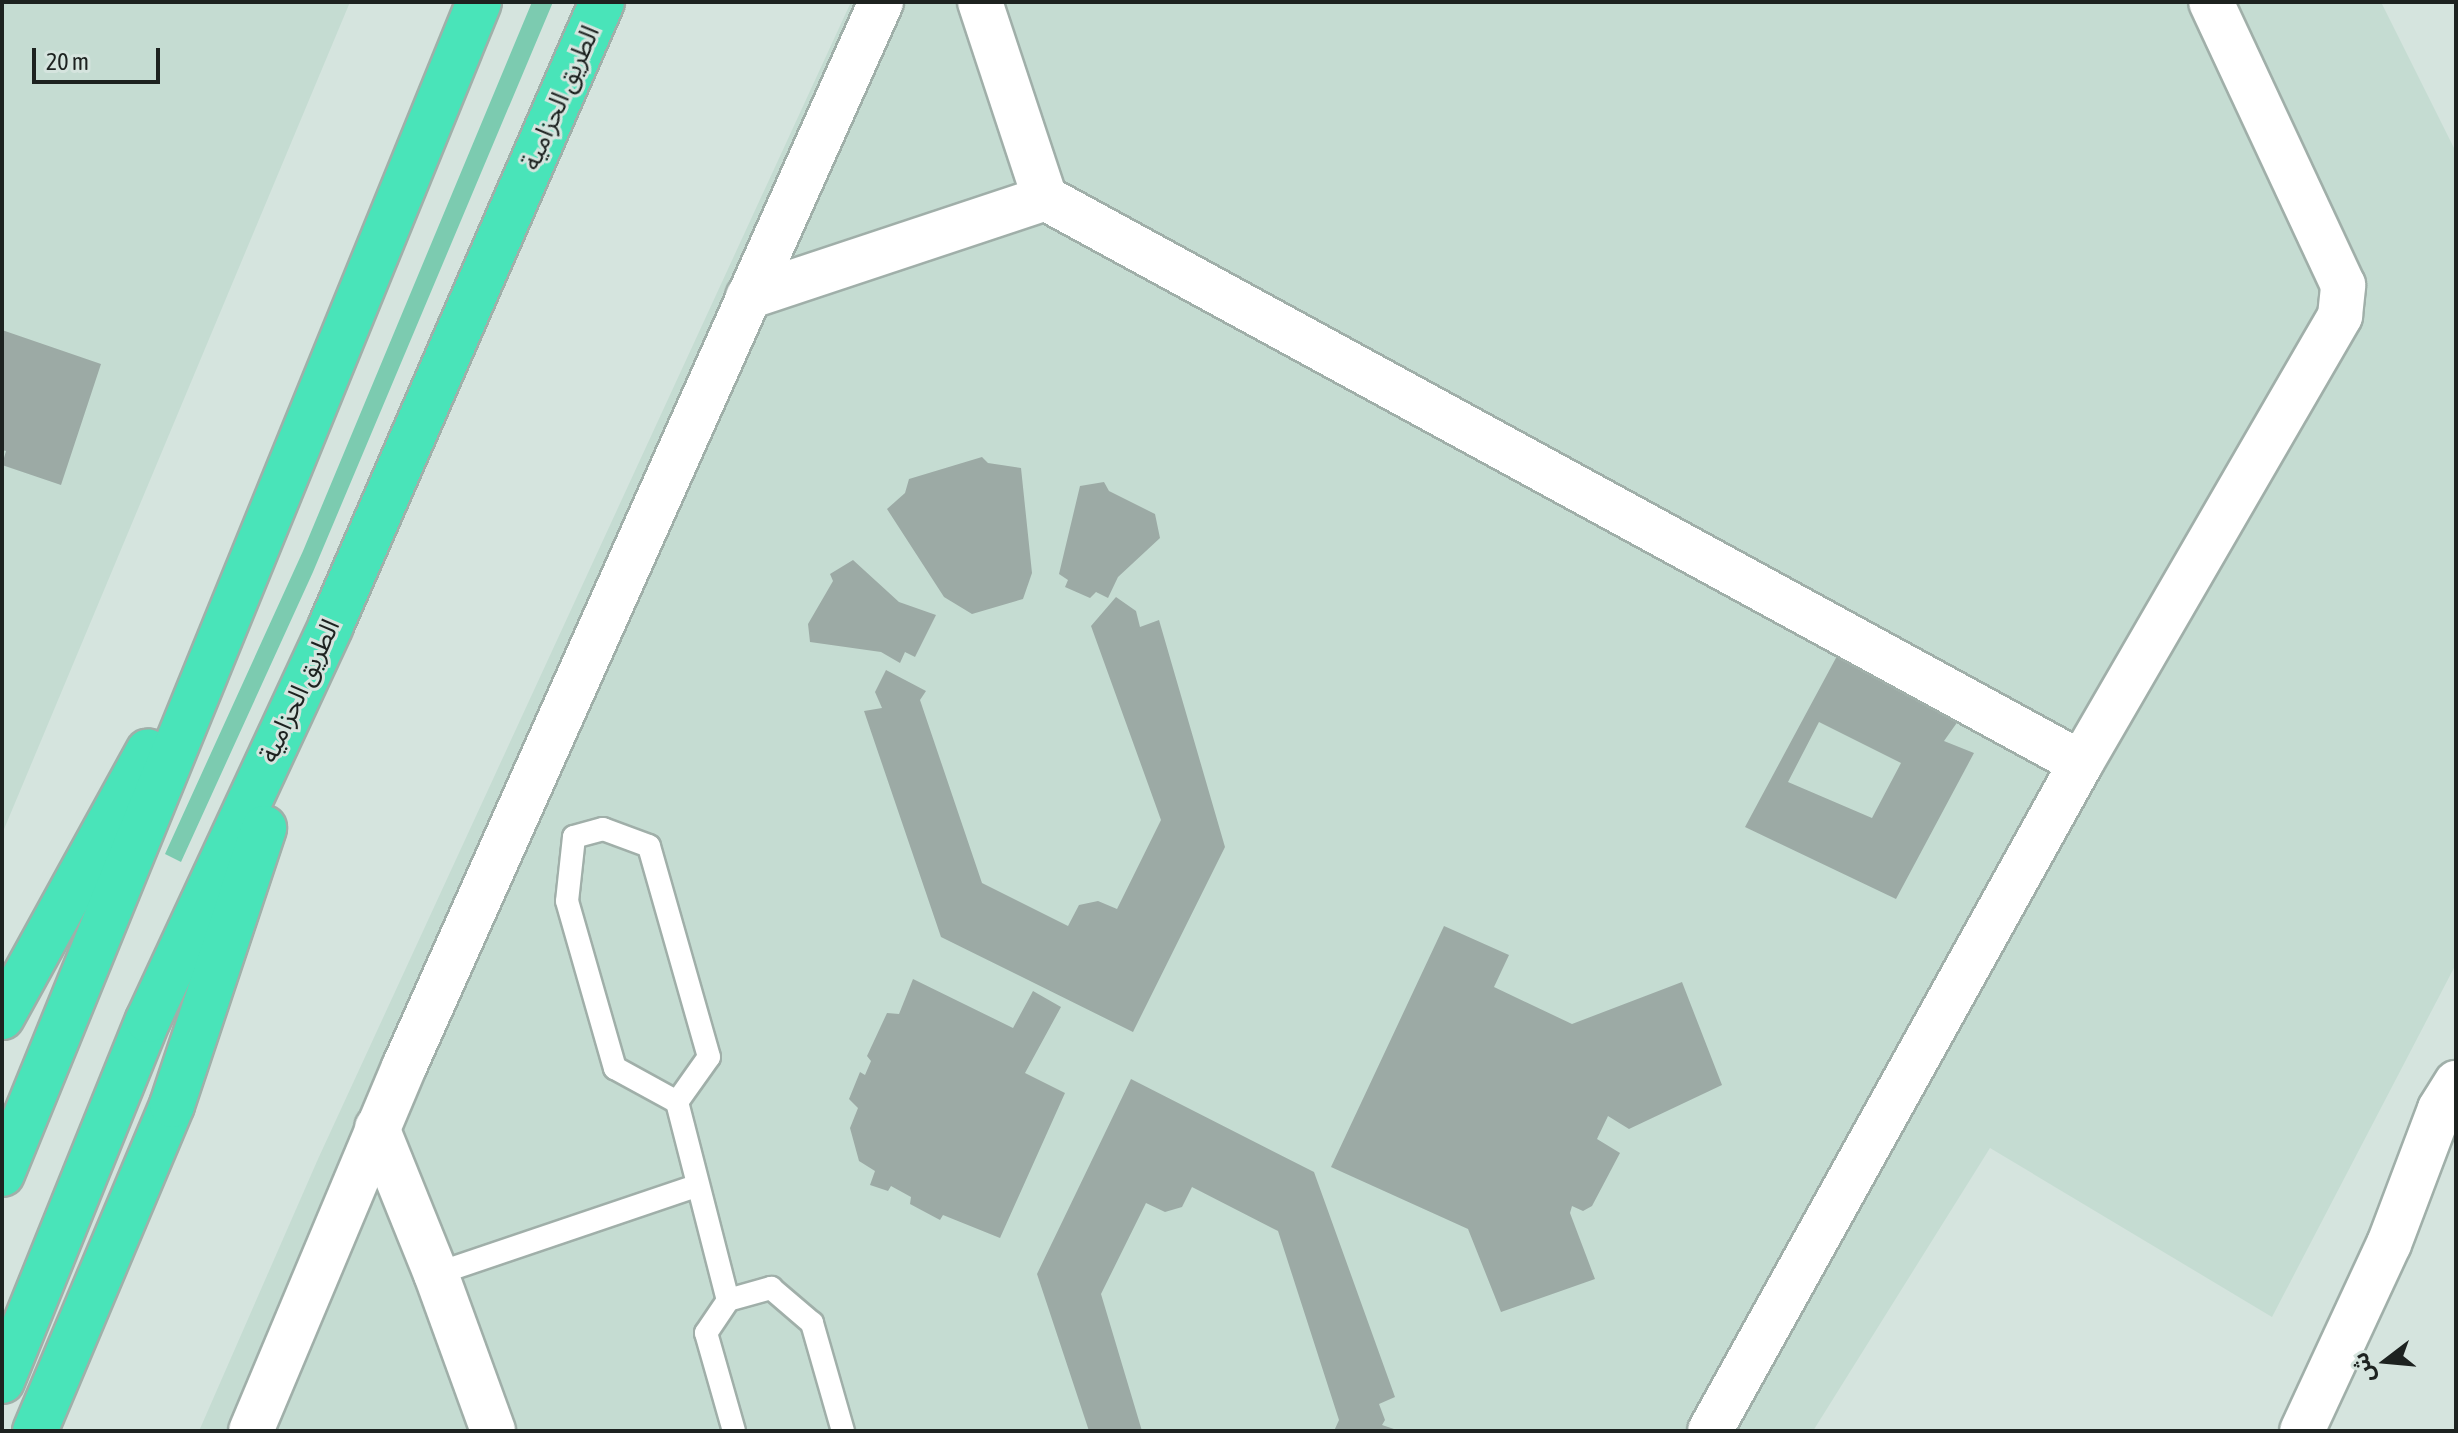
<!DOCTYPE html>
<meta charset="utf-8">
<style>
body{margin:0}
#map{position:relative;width:2458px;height:1433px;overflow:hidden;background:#d5e4de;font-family:"Asap Condensed","Noto Sans Arabic",sans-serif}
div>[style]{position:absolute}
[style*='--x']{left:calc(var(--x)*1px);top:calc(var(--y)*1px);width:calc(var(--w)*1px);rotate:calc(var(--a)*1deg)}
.built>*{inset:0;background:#c5dcd2}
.green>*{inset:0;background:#7ccbb0}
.building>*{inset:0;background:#9caaa5}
.roads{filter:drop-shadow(2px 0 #a0afa9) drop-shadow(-2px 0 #a0afa9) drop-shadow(0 2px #a0afa9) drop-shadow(0 -2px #a0afa9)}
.lane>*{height:22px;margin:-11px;padding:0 11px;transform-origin:11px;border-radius:11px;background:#fff}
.street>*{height:44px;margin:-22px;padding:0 22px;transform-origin:22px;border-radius:22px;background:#fff}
.highway>*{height:44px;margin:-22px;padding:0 22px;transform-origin:22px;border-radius:22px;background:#49e4b9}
span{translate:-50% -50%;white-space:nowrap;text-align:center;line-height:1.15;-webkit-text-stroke:6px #d5e4de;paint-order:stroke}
.street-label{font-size:26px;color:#1d2220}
.frame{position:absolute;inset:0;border:4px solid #1d2220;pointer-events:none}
.north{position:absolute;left:2346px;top:1321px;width:80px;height:80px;-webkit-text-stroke:6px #d5e4de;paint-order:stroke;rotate:254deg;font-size:22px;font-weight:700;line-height:32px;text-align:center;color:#1d2220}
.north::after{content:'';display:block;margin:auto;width:28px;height:36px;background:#1d2220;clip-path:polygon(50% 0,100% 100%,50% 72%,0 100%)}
.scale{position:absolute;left:32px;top:48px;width:128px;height:36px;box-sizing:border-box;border:4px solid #1d2220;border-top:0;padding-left:10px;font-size:24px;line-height:28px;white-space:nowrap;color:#1d2220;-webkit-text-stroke:6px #d5e4de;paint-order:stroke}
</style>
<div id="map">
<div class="built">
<i style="clip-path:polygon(2px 2px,350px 2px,2px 834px)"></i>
<i style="clip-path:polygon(851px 2px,2381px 2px,2456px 152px,2456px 964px,2272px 1317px,1990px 1148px,1813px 1431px,199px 1431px,318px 1159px)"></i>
</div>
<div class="green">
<i style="clip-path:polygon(532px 2px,553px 2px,313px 572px,181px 862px,165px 854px,303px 551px)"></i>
</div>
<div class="building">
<i style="clip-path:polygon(2px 330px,101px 364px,61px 485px,2px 465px,6px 451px,2px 450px)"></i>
<i style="clip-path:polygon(982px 457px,988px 463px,1021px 468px,1032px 573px,1023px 599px,972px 614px,944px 597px,887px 509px,905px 493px,909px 479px)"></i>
<i style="clip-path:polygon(1104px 482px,1109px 491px,1155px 514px,1160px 538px,1118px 577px,1108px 598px,1096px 592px,1090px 598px,1065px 587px,1068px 580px,1059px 574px,1080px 486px)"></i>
<i style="clip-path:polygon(853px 560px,899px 602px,936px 615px,915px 657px,905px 652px,900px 663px,881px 652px,810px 642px,808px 624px,833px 581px,830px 574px)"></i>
<i style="clip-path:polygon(1116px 597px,1136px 611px,1140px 627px,1159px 620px,1225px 847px,1133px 1032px,941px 937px,864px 711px,882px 708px,875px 692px,886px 670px,926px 691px,920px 700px,982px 883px,1068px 926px,1079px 905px,1098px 901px,1117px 909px,1161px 820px,1091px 626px)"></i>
<i style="clip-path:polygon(evenodd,1837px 656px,1961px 717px,1944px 741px,1974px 753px,1896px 899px,1745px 827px,1837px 656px,1819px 722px,1901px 763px,1872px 818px,1788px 782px,1819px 722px)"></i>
<i style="clip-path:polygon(1444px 926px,1509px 955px,1494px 987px,1572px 1024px,1682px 982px,1722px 1085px,1629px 1129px,1608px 1116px,1597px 1139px,1620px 1153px,1592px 1206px,1583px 1211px,1572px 1206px,1570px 1213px,1595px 1279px,1501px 1312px,1468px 1229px,1331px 1167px)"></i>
<i style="clip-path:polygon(913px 979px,1013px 1028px,1033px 991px,1061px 1007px,1025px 1073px,1065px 1093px,1000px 1238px,943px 1215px,940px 1220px,910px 1204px,911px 1197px,891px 1186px,888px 1191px,870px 1185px,875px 1171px,859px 1161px,850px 1128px,858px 1108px,849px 1099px,860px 1072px,865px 1075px,871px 1061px,867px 1056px,887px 1013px,899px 1014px)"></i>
<i style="clip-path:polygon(1131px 1079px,1314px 1172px,1395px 1397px,1379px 1404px,1385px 1420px,1382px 1425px,1400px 1431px,1334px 1431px,1339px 1420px,1278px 1231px,1192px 1187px,1182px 1207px,1165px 1212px,1146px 1203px,1101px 1294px,1142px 1431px,1089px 1431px,1037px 1274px)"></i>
</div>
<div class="roads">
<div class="lane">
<i style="--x:677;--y:1102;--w:55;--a:-54.6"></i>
<i style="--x:709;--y:1057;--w:219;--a:-105.9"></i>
<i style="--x:649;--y:846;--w:49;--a:-159.7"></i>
<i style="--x:603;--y:829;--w:30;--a:165"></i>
<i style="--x:574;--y:837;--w:64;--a:96.2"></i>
<i style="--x:567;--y:901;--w:174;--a:74"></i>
<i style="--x:615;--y:1068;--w:71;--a:28.7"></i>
<i style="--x:677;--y:1102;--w:204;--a:75.6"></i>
<i style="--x:436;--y:1274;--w:274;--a:-18.7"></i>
<i style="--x:734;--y:1431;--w:102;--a:-105.9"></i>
<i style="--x:706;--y:1333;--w:40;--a:-56"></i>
<i style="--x:728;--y:1300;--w:45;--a:-15.6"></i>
<i style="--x:771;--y:1288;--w:54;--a:40.5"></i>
<i style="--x:812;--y:1323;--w:112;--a:74"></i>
</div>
<div class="street">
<i style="--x:980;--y:2;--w:206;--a:71.7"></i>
<i style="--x:1045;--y:198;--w:1180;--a:28.61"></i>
<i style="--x:2081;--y:763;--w:764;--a:119.05"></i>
<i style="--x:748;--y:297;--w:313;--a:-18.4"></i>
<i style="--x:2081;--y:763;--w:517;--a:-59.91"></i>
<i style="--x:2340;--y:316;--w:31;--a:-84"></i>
<i style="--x:2343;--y:285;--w:312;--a:-115"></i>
<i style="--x:377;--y:1128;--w:157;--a:68"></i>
<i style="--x:436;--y:1274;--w:167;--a:70"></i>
<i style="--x:251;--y:1431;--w:395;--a:-67.2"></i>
<i style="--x:404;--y:1067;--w:1167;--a:-65.87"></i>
<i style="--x:2302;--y:1431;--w:206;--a:-65.1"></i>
<i style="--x:2389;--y:1244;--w:144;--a:-69.3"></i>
<i style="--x:2440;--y:1109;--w:31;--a:-58"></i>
</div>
<div class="highway">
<i style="--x:2;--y:1017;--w:303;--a:-61.2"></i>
<i style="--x:2;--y:1174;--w:1265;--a:-67.85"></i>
<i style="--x:2;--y:1381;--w:389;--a:-68"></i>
<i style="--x:148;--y:1020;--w:435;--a:-65.1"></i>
<i style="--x:331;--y:625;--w:679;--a:-66.49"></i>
<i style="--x:35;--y:1431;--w:354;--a:-67.2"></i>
<i style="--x:172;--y:1105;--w:292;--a:-71.6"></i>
</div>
</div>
<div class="street-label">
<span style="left:561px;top:98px;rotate:-66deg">الطريق الحزامية</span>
<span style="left:300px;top:691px;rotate:-65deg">الطريق الحزامية</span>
</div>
<div class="frame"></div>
<div class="north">ش</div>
<div class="scale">20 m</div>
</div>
